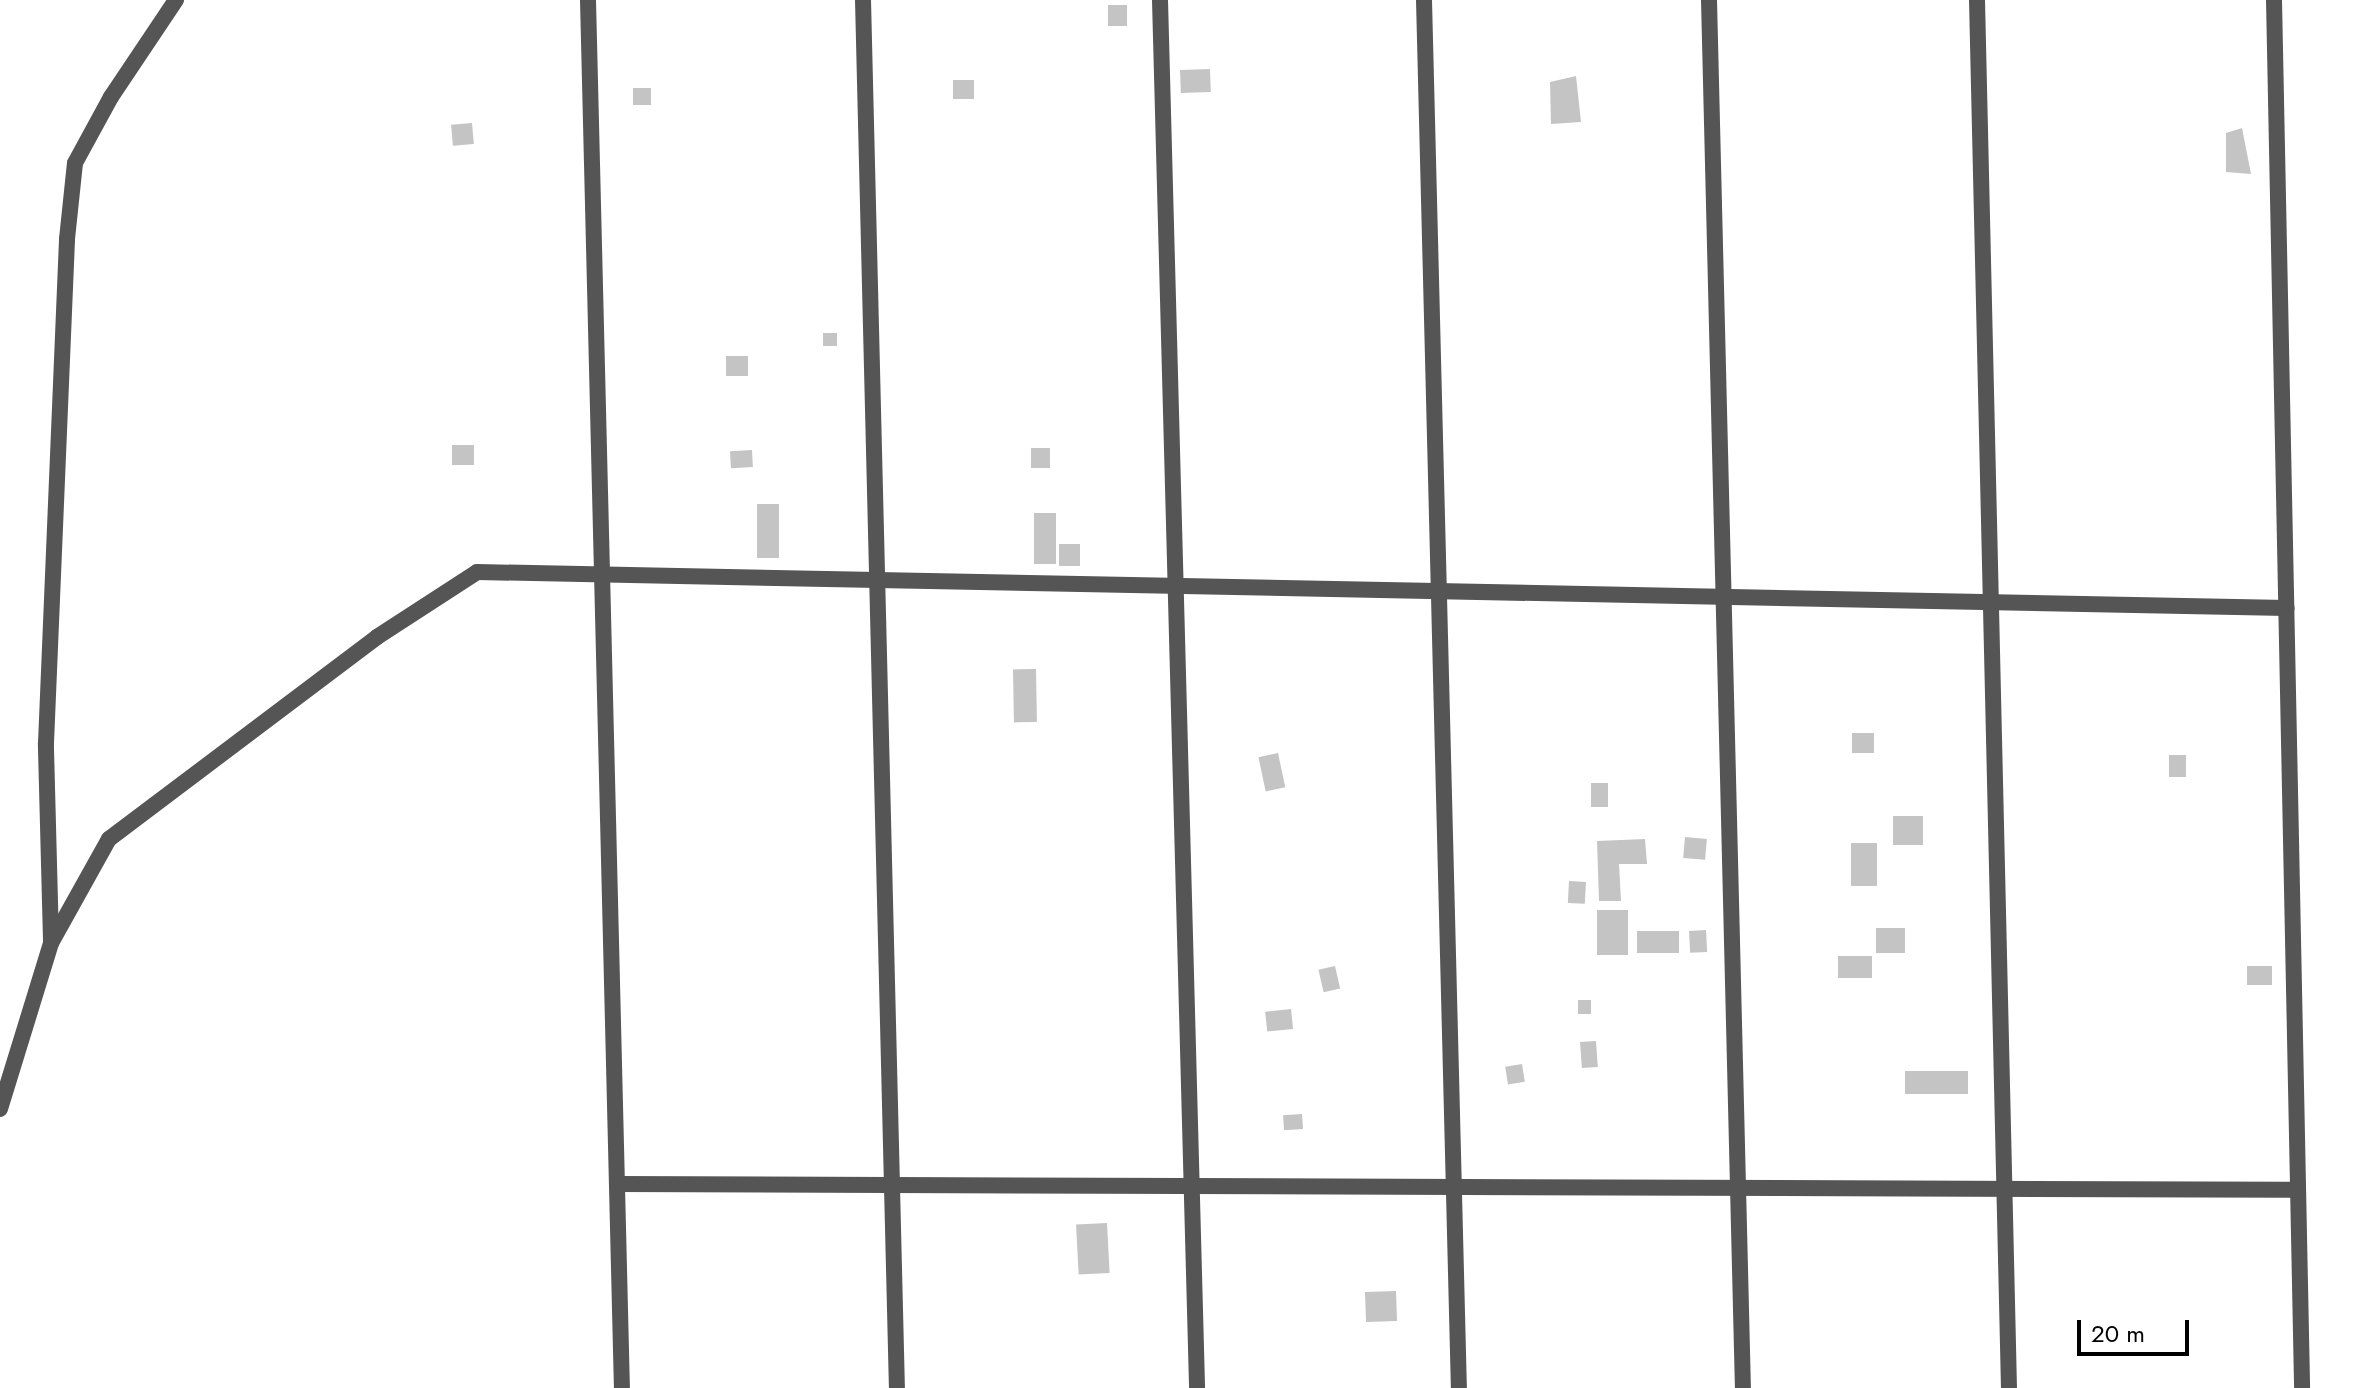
<!DOCTYPE html>
<style>
body{margin:0}
#map{position:relative;width:2369px;height:1388px;overflow:hidden;background:#fff;font-family:Jost,sans-serif}
div>[style]{position:absolute}
[style*='--x']{left:calc(var(--x)*1px);top:calc(var(--y)*1px);width:calc(var(--w)*1px);rotate:calc(var(--a)*1deg)}
.building>*{inset:0;background:#c4c4c4;transform-origin:0 0}
.minor>*{height:16px;margin:-8px;padding:0 8px;transform-origin:8px;border-radius:8px;background:#555}
span{translate:-50% -50%;white-space:nowrap;text-align:center;line-height:1.15;-webkit-text-stroke:8px #fff;paint-order:stroke}
.scale{position:absolute;left:2077px;top:1320px;width:112px;height:36px;box-sizing:border-box;border:4px solid #000;border-top:0;padding-left:10px;font-size:24px;line-height:28px;white-space:nowrap;color:#000;-webkit-text-stroke:6px #fff;paint-order:stroke}
</style>
<div id="map">
<div class="building">
<i style="left:1108px;top:5px;width:19px;height:21px"></i>
<i style="left:1210px;top:69px;width:23px;height:30px;rotate:88deg"></i>
<i style="clip-path:polygon(1576px 76px,1581px 122px,1551px 124px,1550px 82px)"></i>
<i style="left:953px;top:80px;width:21px;height:19px"></i>
<i style="left:633px;top:88px;width:18px;height:17px"></i>
<i style="left:472px;top:123px;width:21px;height:21px;rotate:85deg"></i>
<i style="clip-path:polygon(2242px 128px,2251px 174px,2226px 172px,2226px 133px)"></i>
<i style="left:823px;top:333px;width:14px;height:13px"></i>
<i style="left:726px;top:356px;width:22px;height:20px"></i>
<i style="left:452px;top:445px;width:22px;height:20px"></i>
<i style="left:1031px;top:448px;width:19px;height:20px"></i>
<i style="left:752px;top:450px;width:17px;height:22px;rotate:87deg"></i>
<i style="left:757px;top:504px;width:22px;height:54px"></i>
<i style="left:1034px;top:513px;width:22px;height:51px"></i>
<i style="left:1059px;top:544px;width:21px;height:22px"></i>
<i style="left:1036px;top:669px;width:53px;height:23px;rotate:89deg"></i>
<i style="left:1874px;top:733px;width:20px;height:22px;rotate:90deg"></i>
<i style="left:1278px;top:753px;width:35px;height:20px;rotate:78deg"></i>
<i style="left:2169px;top:755px;width:17px;height:22px"></i>
<i style="left:1591px;top:783px;width:17px;height:24px"></i>
<i style="left:1923px;top:816px;width:29px;height:30px;rotate:90deg"></i>
<i style="left:1685px;top:837px;width:22px;height:21px;rotate:5deg"></i>
<i style="clip-path:polygon(1645px 839px,1647px 864px,1619px 864px,1621px 901px,1599px 901px,1597px 841px)"></i>
<i style="left:1851px;top:843px;width:26px;height:43px"></i>
<i style="left:1569px;top:881px;width:17px;height:22px;rotate:3deg"></i>
<i style="left:1597px;top:910px;width:31px;height:45px"></i>
<i style="left:1876px;top:928px;width:29px;height:25px"></i>
<i style="left:1706px;top:930px;width:22px;height:17px;rotate:87deg"></i>
<i style="left:1679px;top:931px;width:22px;height:42px;rotate:90deg"></i>
<i style="left:1872px;top:956px;width:22px;height:34px;rotate:90deg"></i>
<i style="left:1335px;top:966px;width:23px;height:17px;rotate:77deg"></i>
<i style="left:2272px;top:966px;width:19px;height:25px;rotate:90deg"></i>
<i style="left:1578px;top:1000px;width:13px;height:14px"></i>
<i style="left:1291px;top:1009px;width:20px;height:26px;rotate:84deg"></i>
<i style="left:1596px;top:1041px;width:26px;height:16px;rotate:86deg"></i>
<i style="left:1522px;top:1064px;width:18px;height:17px;rotate:81deg"></i>
<i style="left:1968px;top:1071px;width:23px;height:63px;rotate:90deg"></i>
<i style="left:1302px;top:1114px;width:15px;height:19px;rotate:86deg"></i>
<i style="left:1107px;top:1223px;width:50px;height:31px;rotate:87deg"></i>
<i style="left:1396px;top:1291px;width:30px;height:31px;rotate:88deg"></i>
</div>
<div class="minor">
<i style="--x:588;--y:0;--w:1388;--a:88.6"></i>
<i style="--x:863;--y:0;--w:1388;--a:88.6"></i>
<i style="--x:1160;--y:0;--w:1388;--a:88.47"></i>
<i style="--x:1424;--y:0;--w:1388;--a:88.56"></i>
<i style="--x:1709;--y:0;--w:1388;--a:88.6"></i>
<i style="--x:1977;--y:0;--w:1388;--a:88.68"></i>
<i style="--x:2274;--y:0;--w:1388;--a:88.84"></i>
<i style="--x:51;--y:940;--w:197;--a:-91.5"></i>
<i style="--x:46;--y:743;--w:504;--a:-87.61"></i>
<i style="--x:67;--y:239;--w:76;--a:-84"></i>
<i style="--x:75;--y:163;--w:75;--a:-61.4"></i>
<i style="--x:111;--y:97;--w:117;--a:-56.2"></i>
<i style="--x:0;--y:1109;--w:174;--a:-72.9"></i>
<i style="--x:51;--y:943;--w:119;--a:-60.9"></i>
<i style="--x:109;--y:839;--w:336;--a:-37"></i>
<i style="--x:377;--y:637;--w:119;--a:-33"></i>
<i style="--x:477;--y:572;--w:1810;--a:1.14"></i>
<i style="--x:617;--y:1184;--w:1681;--a:0.2"></i>
</div>
<div class="scale">20 m</div>
</div>
